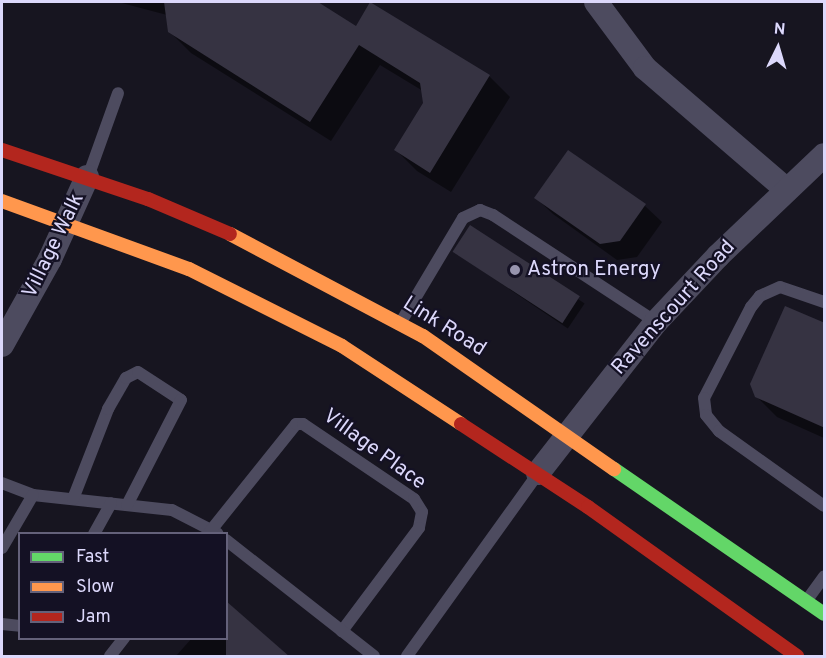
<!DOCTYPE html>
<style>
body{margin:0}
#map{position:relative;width:826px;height:658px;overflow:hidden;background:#171520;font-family:Overpass,sans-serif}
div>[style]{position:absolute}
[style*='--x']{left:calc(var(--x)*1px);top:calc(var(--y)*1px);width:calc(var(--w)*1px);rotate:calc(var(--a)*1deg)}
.shadow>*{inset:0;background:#0007;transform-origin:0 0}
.building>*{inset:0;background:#363342;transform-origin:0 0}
.lane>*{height:12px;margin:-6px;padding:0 6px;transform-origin:6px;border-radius:6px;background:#4d4b5f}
.street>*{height:24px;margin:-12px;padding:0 12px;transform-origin:12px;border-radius:12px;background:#4d4b5f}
.fast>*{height:14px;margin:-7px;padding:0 7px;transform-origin:7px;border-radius:7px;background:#63d668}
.slow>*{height:14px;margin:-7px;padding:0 7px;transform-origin:7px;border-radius:7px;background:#ff974d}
.jam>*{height:14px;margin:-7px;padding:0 7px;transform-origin:7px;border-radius:7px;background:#b3261e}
.dots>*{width:16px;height:16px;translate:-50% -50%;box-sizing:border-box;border:3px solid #141124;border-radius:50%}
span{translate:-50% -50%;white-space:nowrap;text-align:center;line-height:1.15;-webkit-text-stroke:4.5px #141124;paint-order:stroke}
.street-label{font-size:21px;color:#dcd8fb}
.poi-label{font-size:21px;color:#dcd8fb}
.left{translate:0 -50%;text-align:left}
.frame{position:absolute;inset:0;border:3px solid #dcd8fb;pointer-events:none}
.legend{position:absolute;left:18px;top:532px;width:210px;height:108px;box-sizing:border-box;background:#141124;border:2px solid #64617a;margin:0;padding:8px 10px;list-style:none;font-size:18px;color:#dcd8fb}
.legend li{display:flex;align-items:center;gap:12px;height:30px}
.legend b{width:30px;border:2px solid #64617a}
.north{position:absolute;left:748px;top:18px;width:60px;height:60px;-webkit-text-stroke:4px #141124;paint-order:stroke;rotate:5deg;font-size:16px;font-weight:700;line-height:24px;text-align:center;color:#dcd8fb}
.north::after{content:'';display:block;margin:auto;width:21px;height:27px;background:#dcd8fb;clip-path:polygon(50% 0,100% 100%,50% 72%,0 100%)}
</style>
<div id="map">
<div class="shadow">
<i style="clip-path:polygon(118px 2px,315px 2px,357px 28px,489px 76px,510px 97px,451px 192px,417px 171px,396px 150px,425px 103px,423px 91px,380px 65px,331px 141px,191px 53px,170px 32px,167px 15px)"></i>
<i style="clip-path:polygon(568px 152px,645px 206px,662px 222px,637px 257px,617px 260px,553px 214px,536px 198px)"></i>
<i style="left:471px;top:227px;width:137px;height:30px;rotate:34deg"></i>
<i style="clip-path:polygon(824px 325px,824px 438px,777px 417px,756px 396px)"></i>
<i style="clip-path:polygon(192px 638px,226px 638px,288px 656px,176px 656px)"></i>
</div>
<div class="building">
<i style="clip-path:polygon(164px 2px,318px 2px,356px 26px,370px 2px,490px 75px,430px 173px,394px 150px,423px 103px,420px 83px,359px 45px,310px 122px,168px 32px)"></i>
<i style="clip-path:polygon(568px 150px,646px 204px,620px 241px,600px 244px,534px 198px)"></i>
<i style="left:470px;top:225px;width:131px;height:32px;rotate:33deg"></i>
<i style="clip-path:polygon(785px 306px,825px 323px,825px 428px,755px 397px,750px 384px)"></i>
<i style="clip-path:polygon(226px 601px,290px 657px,226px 657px)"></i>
</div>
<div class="lane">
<i style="--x:88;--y:177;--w:89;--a:-70.3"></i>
<i style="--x:824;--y:302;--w:46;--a:-161.2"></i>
<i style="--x:780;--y:287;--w:22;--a:156"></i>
<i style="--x:760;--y:296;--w:14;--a:129"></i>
<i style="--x:751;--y:307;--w:102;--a:117.3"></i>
<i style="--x:704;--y:398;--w:17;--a:83"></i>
<i style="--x:706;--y:415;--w:21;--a:51"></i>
<i style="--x:719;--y:431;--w:129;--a:35.5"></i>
<i style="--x:401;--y:322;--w:121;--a:-59.2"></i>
<i style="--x:463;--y:218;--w:19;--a:-25"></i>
<i style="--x:480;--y:210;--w:14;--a:21"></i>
<i style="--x:493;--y:215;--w:195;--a:33.3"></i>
<i style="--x:2;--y:483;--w:33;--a:21"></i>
<i style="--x:33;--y:495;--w:140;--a:6.2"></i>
<i style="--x:172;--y:510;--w:51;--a:27.1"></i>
<i style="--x:73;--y:499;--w:97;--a:-68.7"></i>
<i style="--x:108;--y:409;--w:36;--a:-60"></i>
<i style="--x:126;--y:378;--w:13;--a:-27"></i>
<i style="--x:138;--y:372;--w:51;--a:33.1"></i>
<i style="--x:181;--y:400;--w:118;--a:117.2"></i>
<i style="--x:94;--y:534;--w:35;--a:-61"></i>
<i style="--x:208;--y:534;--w:141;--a:-51.3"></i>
<i style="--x:296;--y:424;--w:7;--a:0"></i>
<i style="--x:303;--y:424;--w:134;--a:34"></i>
<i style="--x:414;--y:499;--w:15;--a:58"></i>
<i style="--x:422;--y:512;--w:16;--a:101"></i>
<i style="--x:419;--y:528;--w:129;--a:126.8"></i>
<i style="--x:226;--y:540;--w:188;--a:38.1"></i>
<i style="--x:2;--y:548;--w:61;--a:-59.7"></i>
<i style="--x:807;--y:600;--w:29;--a:-54"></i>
<i style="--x:2;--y:624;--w:18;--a:6"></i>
<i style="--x:110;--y:656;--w:23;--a:-52"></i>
<i style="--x:407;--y:656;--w:224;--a:-54.3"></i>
</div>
<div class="street">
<i style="--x:596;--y:2;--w:82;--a:53.4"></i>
<i style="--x:645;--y:68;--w:187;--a:40.7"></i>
<i style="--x:2;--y:345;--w:98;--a:-60.8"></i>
<i style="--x:50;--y:259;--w:90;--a:-65.7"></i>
<i style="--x:538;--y:473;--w:192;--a:-52"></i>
<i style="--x:656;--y:322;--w:91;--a:-46.8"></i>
<i style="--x:718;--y:256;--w:146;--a:-43.6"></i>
</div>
<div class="fast">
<i style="--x:614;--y:469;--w:255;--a:34.6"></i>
</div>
<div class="slow">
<i style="--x:2;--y:201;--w:199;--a:20"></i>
<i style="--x:189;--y:269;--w:171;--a:26.7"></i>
<i style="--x:342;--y:346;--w:142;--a:33.2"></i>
<i style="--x:230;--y:234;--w:218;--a:27.9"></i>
<i style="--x:423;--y:336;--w:233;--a:34.9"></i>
</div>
<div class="jam">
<i style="--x:2;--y:150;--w:154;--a:18.6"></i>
<i style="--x:148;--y:199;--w:89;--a:23.1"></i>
<i style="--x:461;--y:424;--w:152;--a:33.2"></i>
<i style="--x:588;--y:507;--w:257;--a:35.5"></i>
</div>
<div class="dots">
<i style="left:515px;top:270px;background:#9794ae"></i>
</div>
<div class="street-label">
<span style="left:54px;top:246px;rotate:-64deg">Village Walk</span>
<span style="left:674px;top:308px;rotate:-48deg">Ravenscourt Road</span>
<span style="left:444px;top:327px;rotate:32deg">Link Road</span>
<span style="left:374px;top:450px;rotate:36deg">Village Place</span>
</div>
<div class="poi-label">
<span class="left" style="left:527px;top:270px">Astron Energy</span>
</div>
<div class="frame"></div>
<ul class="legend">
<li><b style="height:8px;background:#63d668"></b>Fast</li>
<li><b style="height:8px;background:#ff974d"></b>Slow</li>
<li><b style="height:8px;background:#b3261e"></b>Jam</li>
</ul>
<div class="north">N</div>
</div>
